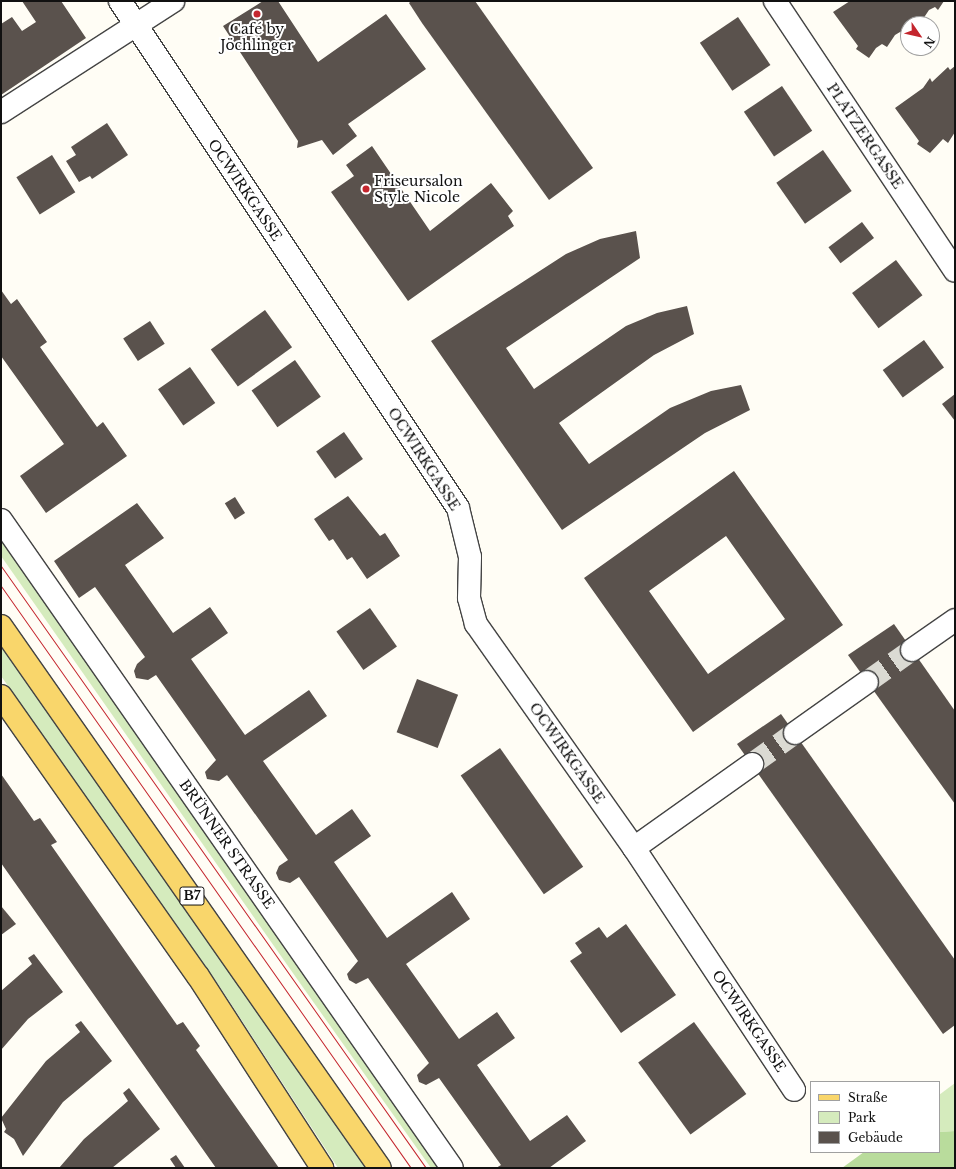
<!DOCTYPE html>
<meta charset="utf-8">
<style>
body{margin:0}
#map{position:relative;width:956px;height:1169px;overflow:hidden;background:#fffdf5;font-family:"Libre Baskerville",serif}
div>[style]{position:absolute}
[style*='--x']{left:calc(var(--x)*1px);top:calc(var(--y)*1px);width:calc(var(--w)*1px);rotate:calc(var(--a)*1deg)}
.green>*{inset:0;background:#d5ebbd}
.forest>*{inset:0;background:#b9dc9c}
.building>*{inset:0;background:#5a524d;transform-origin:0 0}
.street-tunnel>*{height:22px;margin-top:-11px;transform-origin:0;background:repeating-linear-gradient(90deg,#dbdad3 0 22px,transparent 0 33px)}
.roads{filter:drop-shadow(1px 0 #444) drop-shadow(-1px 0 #444) drop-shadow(0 1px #444) drop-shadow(0 -1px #444)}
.street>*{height:22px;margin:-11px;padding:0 11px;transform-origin:11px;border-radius:11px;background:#fff}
.primary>*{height:22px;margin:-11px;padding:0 11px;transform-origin:11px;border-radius:11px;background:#f9d66b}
.tram>*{height:1px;margin:-0.5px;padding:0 0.5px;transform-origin:0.5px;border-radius:0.5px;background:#c4262e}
.dots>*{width:11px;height:11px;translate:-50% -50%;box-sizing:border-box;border:2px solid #fff;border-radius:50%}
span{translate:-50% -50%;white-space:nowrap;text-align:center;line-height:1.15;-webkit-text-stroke:4px #fff;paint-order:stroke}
.shield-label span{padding:1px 3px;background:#fff;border:1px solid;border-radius:3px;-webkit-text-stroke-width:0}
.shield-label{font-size:13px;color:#111;font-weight:700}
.poi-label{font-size:14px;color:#111}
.left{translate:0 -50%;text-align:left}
.street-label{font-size:14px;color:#111}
.frame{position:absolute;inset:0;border:2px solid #111;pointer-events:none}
.legend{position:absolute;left:810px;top:1081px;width:130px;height:72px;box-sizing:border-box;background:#fff;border:1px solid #a0a0a0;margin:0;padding:5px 7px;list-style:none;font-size:12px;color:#111}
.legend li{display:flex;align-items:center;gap:8px;height:20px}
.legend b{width:20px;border:1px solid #a0a0a0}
.north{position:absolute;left:900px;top:16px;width:40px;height:40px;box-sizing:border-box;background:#fff;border:1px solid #a0a0a0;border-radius:50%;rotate:124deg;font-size:11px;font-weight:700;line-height:16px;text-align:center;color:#111}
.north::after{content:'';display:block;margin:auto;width:14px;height:18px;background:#c4262e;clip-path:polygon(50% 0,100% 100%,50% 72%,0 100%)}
</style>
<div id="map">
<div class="green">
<i style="clip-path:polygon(1px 538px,443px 1168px,431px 1168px,302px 986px,1px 556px)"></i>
<i style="clip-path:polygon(1px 647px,336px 1125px,365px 1168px,338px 1168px,220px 987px,1px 676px)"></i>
<i style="clip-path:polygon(955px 1083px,955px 1131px,939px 1132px,939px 1095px)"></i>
</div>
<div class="forest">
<i style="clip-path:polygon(955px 1131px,955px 1168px,842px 1168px,864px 1152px,939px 1152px,939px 1132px)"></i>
</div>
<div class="building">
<i style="clip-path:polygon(22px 1px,61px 1px,86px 38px,1px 95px,1px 24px,12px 17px,22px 31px,36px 22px)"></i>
<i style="clip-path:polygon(263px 1px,278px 1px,318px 62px,386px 14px,426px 69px,348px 124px,357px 136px,333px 155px,322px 140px,297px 148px,298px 141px,223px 26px)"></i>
<i style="clip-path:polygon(411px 1px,475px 1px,593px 168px,549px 200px,422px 23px,409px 3px)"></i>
<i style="clip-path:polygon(850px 1px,944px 1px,938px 10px,935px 7px,929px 10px,921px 22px,917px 19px,908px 24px,903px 34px,900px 32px,895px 35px,887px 47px,882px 44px,876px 48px,869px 58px,856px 49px,858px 46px,833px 12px)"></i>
<i style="left:738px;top:17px;width:58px;height:46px;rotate:56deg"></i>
<i style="clip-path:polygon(955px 66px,955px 132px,948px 143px,943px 139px,930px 153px,917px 144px,919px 141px,895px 108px,923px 88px,930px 78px,932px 82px,948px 67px,950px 70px)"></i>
<i style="left:782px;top:86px;width:54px;height:46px;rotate:56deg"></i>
<i style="clip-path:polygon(107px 123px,128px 155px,92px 179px,90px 176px,79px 182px,66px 161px,76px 155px,71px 147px)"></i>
<i style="clip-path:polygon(372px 146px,430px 231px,491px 183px,513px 211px,508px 216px,514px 226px,408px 301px,331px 192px,354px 176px,346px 165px)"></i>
<i style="left:823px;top:150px;width:50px;height:57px;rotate:55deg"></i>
<i style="left:52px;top:155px;width:44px;height:42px;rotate:58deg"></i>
<i style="left:862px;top:222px;width:20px;height:42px;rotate:53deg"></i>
<i style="clip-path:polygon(636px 231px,640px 258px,506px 348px,534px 389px,626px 326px,657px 313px,687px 306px,694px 334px,654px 355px,559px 423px,589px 464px,670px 408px,711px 391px,741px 385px,750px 410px,705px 433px,562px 530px,431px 341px,566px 254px,600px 239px)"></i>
<i style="left:896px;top:260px;width:44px;height:55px;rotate:53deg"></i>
<i style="clip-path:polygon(1px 290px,11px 304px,17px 299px,47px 342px,40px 347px,97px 427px,103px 422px,127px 456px,46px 513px,20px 476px,64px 444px,1px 356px)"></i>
<i style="left:265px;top:310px;width:46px;height:67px;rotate:54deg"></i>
<i style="left:150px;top:321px;width:27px;height:32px;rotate:57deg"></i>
<i style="left:924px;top:340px;width:34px;height:51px;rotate:54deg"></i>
<i style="left:295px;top:360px;width:45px;height:53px;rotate:55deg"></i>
<i style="left:190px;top:367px;width:44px;height:39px;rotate:55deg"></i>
<i style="clip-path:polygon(955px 394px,955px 421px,942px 404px)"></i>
<i style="left:344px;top:432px;width:33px;height:34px;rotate:55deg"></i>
<i style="clip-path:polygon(evenodd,734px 471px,843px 625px,693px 732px,584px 578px,734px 471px,726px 536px,785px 619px,708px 674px,649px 591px,726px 536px)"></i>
<i style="clip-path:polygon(348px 496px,380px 536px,385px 533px,400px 556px,367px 579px,352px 557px,347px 560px,333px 539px,329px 541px,314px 519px)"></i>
<i style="left:235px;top:497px;width:19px;height:12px;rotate:58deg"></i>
<i style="clip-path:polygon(137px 503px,164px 538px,125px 565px,173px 633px,210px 607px,228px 633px,191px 659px,245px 735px,309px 690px,327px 716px,263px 761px,316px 835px,352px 809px,371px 836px,334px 862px,387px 938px,452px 892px,470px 919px,406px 964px,459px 1039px,497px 1012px,515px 1038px,477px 1065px,530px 1141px,567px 1115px,586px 1141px,549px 1168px,496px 1168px,501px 1165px,439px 1078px,426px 1085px,419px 1082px,417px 1075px,429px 1063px,368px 978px,356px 984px,349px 980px,347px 974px,358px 961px,299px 877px,290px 883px,279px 880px,276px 873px,279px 866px,288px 860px,227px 775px,219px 781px,207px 779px,205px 772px,216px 760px,156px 675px,148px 680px,136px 678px,134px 671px,137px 664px,145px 657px,95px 587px,79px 598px,54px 561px)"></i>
<i style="left:370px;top:608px;width:47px;height:41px;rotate:55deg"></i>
<i style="clip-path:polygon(894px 624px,955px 711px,955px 804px,848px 655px)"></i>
<i style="left:417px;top:679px;width:44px;height:57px;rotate:21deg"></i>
<i style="clip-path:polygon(781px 714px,955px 960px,955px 1025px,943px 1034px,737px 744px)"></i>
<i style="left:500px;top:748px;width:145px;height:48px;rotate:55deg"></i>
<i style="clip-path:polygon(1px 774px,34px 821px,40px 818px,57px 842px,51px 845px,177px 1025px,183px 1022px,200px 1046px,196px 1050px,279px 1168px,216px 1168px,1px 863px)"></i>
<i style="clip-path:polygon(1px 906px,16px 924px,1px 935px)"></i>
<i style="clip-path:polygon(626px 924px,676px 995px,621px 1033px,570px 961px,582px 953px,575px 943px,599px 927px,607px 938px)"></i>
<i style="clip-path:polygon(34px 954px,63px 992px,28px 1019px,1px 1050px,1px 991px,32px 964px,28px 958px)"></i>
<i style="clip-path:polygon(81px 1021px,112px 1061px,63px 1102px,23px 1156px,14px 1139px,4px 1132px,6px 1129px,1px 1118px,46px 1061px,80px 1032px,75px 1025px)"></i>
<i style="left:694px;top:1022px;width:89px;height:69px;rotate:54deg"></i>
<i style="clip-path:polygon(129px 1088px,160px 1129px,112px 1168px,59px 1168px,84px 1139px,128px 1101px,123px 1093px)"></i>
<i style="clip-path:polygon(176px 1155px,185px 1168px,176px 1168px,170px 1159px)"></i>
</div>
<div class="street-tunnel">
<i style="--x:867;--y:682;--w:55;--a:-35.4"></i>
<i style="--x:752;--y:764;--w:53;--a:-35.8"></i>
</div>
<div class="roads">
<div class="street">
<i style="--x:120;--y:1;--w:609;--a:56.31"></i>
<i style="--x:458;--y:508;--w:50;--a:76.2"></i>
<i style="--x:470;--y:557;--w:41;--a:91.4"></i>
<i style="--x:469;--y:598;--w:27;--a:75"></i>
<i style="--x:476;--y:624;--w:274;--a:54.8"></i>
<i style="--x:634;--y:848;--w:290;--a:56.5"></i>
<i style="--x:775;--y:1;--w:324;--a:56.3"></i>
<i style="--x:1;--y:112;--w:205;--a:-32.8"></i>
<i style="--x:1;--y:520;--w:789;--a:55.16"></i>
<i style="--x:912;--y:650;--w:52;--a:-34.9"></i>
<i style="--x:795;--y:733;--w:88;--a:-35.3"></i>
<i style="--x:634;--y:848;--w:145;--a:-35.4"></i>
</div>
<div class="primary">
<i style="--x:1;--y:626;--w:661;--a:55.04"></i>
<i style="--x:1;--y:696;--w:342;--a:54.9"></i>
<i style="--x:198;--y:976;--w:229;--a:57.1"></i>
</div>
</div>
<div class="tram">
<i style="--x:1;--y:566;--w:737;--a:54.78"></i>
<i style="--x:1;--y:586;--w:712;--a:54.84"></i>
</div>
<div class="dots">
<i style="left:257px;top:14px;background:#c4262e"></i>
<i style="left:366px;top:189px;background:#c4262e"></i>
</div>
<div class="shield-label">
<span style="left:192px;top:896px">B7</span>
</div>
<div class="poi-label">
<span style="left:257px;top:37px">Café by<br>Jöchlinger</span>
<span class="left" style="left:374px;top:189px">Friseursalon<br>Style Nicole</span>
</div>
<div class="street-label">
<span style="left:865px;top:136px;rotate:56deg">PLATZERGASSE</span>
<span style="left:245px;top:190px;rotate:56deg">OCWIRKGASSE</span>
<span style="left:424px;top:459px;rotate:57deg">OCWIRKGASSE</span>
<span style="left:567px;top:753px;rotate:55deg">OCWIRKGASSE</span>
<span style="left:227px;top:844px;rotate:55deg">BRÜNNER STRASSE</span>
<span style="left:749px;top:1021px;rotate:56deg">OCWIRKGASSE</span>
</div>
<div class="frame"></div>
<ul class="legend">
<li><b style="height:5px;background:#f9d66b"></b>Straße</li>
<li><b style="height:11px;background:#d5ebbd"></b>Park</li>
<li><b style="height:11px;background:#5a524d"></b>Gebäude</li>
</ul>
<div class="north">N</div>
</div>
